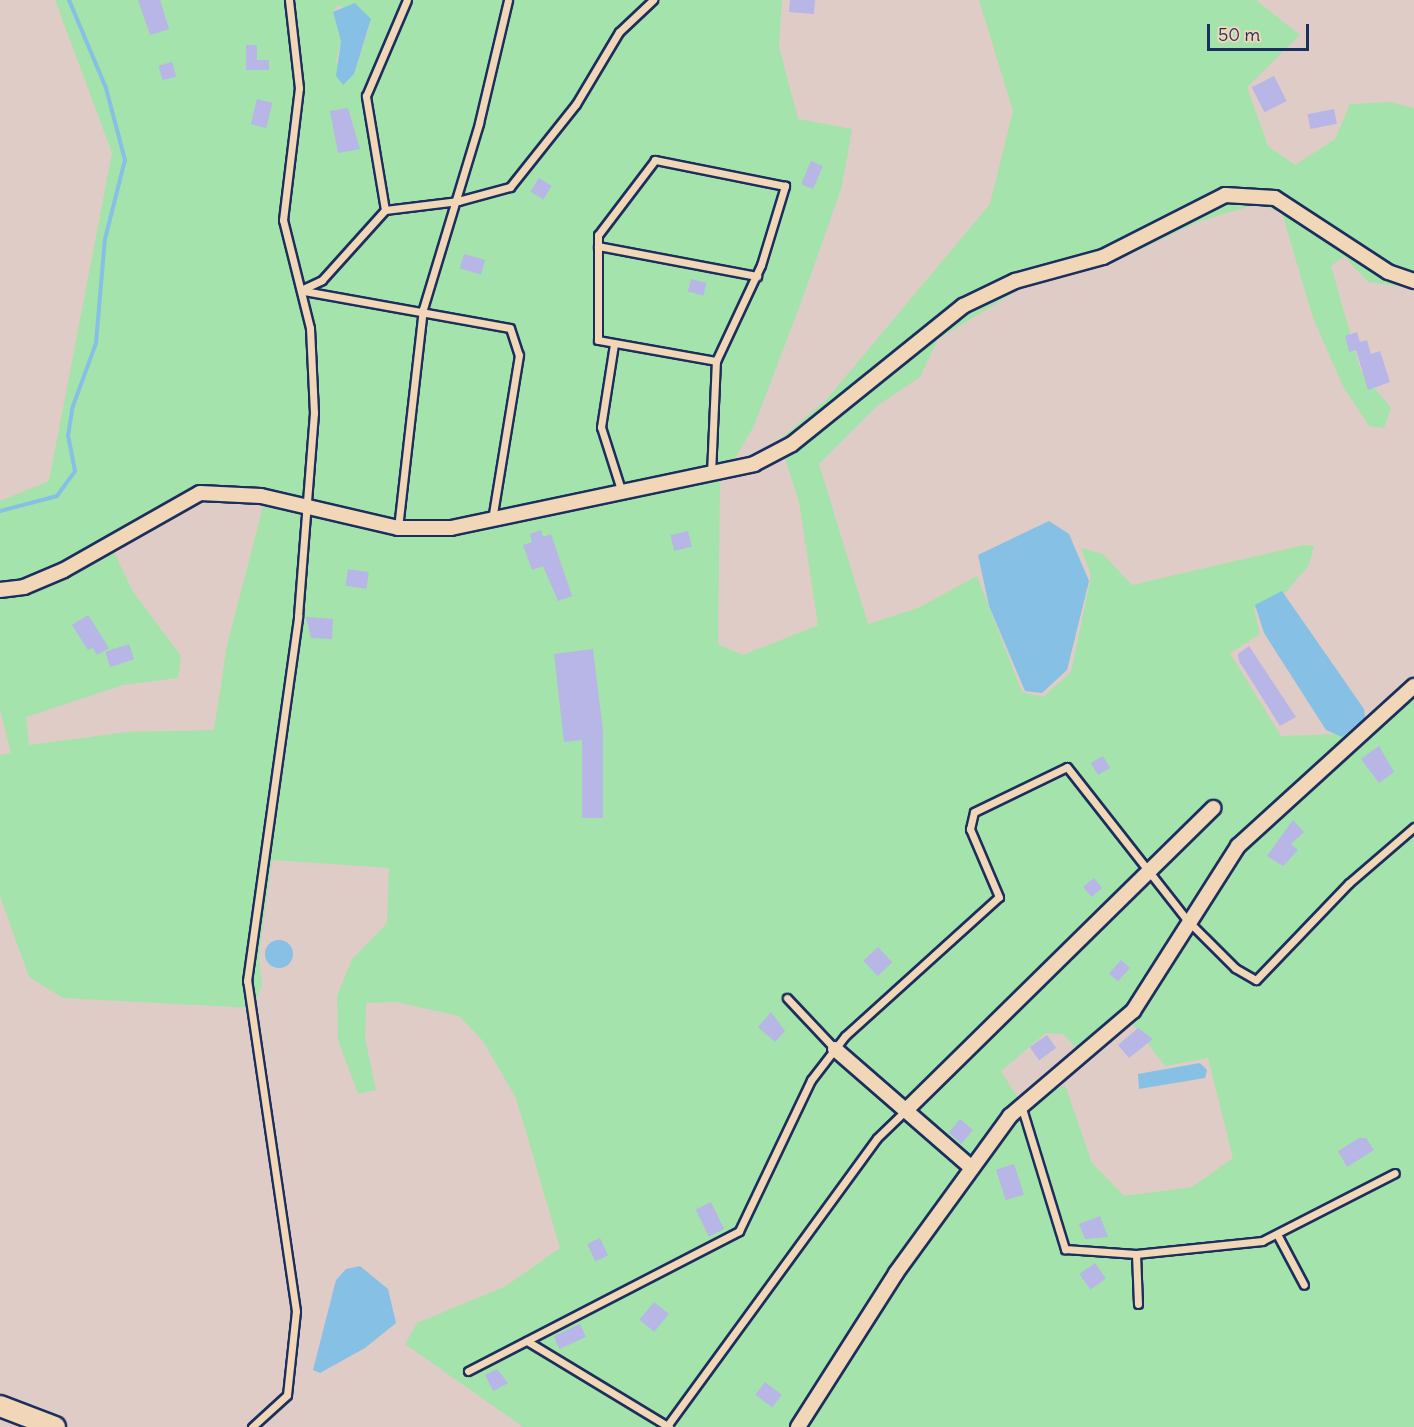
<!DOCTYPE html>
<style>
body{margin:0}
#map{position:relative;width:1414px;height:1427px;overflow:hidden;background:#e0ccc6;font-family:Delius,sans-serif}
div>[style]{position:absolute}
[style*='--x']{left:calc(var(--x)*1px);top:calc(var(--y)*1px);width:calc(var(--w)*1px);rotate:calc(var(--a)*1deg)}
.green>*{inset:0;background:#a4e3ab}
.water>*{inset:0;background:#86c0e5}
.round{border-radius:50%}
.stream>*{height:4px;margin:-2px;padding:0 2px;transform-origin:2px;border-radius:2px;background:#86c0e5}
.building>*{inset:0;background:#b8b5e7;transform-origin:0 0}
.roads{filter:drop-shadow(2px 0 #1b2f5e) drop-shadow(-2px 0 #1b2f5e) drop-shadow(0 2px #1b2f5e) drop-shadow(0 -2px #1b2f5e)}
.lane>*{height:7px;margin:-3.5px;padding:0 3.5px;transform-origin:3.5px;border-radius:3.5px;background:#f1d6b8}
.street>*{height:14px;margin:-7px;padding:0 7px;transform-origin:7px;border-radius:7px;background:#f1d6b8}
.secondary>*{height:20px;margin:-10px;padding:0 10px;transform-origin:10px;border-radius:10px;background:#f1d6b8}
span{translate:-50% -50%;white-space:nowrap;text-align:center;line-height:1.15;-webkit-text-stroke:6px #f1d6b8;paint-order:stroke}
.scale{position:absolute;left:1207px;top:24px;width:102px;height:27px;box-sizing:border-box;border:3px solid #1b2f5e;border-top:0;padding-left:8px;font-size:18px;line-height:21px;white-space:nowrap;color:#1b2f5e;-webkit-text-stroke:4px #f1d6b8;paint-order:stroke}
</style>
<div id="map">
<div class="green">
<i style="clip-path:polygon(evenodd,55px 0,782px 0,779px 46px,798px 119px,852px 129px,842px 186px,802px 300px,754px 426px,720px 483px,718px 644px,743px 655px,818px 625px,799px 502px,779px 440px,826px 400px,990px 204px,1013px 111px,979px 0,1256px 0,1300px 35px,1247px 87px,1268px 146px,1295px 165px,1335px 139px,1350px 104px,1389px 102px,1414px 108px,1414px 288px,1368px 282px,1344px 256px,1331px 266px,1361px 371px,1391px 408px,1384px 428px,1369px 426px,1343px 386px,1313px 318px,1282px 213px,1258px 204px,1200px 221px,1110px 264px,1018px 290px,938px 339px,920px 377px,878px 405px,819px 464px,868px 624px,918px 608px,977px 576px,1022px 692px,1043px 697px,1071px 672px,1091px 576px,1081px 548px,1103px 554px,1132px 585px,1304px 545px,1314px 546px,1309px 565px,1286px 592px,1254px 609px,1260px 634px,1230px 653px,1281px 736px,1339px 734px,1385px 724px,1414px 696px,1414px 1427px,523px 1427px,405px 1344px,417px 1323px,506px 1286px,560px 1248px,516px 1098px,483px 1041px,459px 1016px,396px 1002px,366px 1003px,365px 1038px,376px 1090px,358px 1094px,338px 1040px,337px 996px,352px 959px,387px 923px,389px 868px,272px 860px,259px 955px,262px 985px,253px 1008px,63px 998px,29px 977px,0 896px,0 755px,11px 753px,0 710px,0 501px,49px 481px,112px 153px,55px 0,338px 5px,370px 25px,354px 74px,336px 62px,341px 41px,333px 12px,338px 5px,55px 0,220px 496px,264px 503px,227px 645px,214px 730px,127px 732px,29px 745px,26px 717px,123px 685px,178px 678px,181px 656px,132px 590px,113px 550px,201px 499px,220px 496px,55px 0,1124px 1013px,1165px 1066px,1208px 1058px,1233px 1158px,1192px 1187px,1124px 1196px,1092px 1163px,1065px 1085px,1042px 1096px,1018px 1098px,1001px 1071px,1046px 1033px,1063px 1034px,1079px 1051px,1124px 1013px)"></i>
</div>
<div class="water">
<i style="clip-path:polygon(355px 3px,371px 19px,354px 74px,343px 85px,336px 76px,341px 41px,333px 12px)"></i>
<i style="clip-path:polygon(1049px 521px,1069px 534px,1089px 581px,1067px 670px,1042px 693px,1025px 691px,989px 606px,978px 555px)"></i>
<i style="clip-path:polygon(1282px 591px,1364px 709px,1365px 718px,1342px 737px,1326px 730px,1264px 633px,1255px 605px)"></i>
<i class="round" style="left:265px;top:940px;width:28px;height:28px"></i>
<i style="clip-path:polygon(1200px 1063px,1207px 1070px,1205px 1078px,1139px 1089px,1138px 1074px)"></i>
<i style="clip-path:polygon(360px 1266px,388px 1289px,396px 1323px,365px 1348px,320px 1373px,313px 1370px,336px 1280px,346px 1269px)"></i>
</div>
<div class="stream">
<i style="--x:0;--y:511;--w:59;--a:-14.7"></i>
<i style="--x:57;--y:496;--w:31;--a:-54"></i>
<i style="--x:75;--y:471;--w:36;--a:-101"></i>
<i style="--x:68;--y:436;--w:30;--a:-81"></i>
<i style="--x:73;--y:406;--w:67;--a:-69.9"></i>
<i style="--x:96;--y:343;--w:104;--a:-85.1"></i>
<i style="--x:105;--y:239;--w:81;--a:-75.8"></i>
<i style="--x:125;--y:160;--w:74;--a:-104.8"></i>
<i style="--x:106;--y:88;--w:95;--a:-112.8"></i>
</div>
<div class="building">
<i style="clip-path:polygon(138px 0,160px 0,169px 29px,150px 35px)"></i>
<i style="clip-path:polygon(790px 0,815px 0,814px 14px,789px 12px)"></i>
<i style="clip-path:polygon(246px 45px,257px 45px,257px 60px,269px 60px,269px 70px,246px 70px)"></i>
<i style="left:172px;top:62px;width:15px;height:14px;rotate:74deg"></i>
<i style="left:1274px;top:76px;width:28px;height:25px;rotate:63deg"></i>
<i style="left:257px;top:99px;width:16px;height:26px;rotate:14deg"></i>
<i style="clip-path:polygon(348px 108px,360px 149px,338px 153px,330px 111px)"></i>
<i style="left:1334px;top:109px;width:15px;height:27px;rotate:79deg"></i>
<i style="left:811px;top:161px;width:13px;height:25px;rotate:23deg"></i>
<i style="left:539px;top:178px;width:15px;height:16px;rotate:32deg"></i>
<i style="left:464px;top:254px;width:22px;height:15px;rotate:16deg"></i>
<i style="left:691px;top:279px;width:16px;height:13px;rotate:14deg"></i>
<i style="clip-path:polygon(1357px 332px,1360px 342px,1367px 340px,1371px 354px,1380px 351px,1390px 382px,1368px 390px,1356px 350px,1349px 352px,1345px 336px)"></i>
<i style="clip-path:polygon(541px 530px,543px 537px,551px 534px,572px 596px,558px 601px,543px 566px,532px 570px,523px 545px,532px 542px,530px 534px)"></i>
<i style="left:688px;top:531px;width:16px;height:18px;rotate:76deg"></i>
<i style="left:348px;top:569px;width:21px;height:17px;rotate:8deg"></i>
<i style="clip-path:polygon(88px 615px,109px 648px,97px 655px,93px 648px,88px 650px,72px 625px)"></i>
<i style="clip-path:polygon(306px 617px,333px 619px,332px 639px,311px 638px)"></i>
<i style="left:129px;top:644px;width:16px;height:25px;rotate:72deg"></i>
<i style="clip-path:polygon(1249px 646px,1296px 717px,1280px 726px,1239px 661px,1238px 654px)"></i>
<i style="clip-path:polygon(593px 649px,603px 731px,603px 818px,582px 818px,582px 740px,564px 742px,554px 654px)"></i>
<i style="clip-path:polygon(1379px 746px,1394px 772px,1379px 783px,1361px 759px)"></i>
<i style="left:1103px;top:756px;width:14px;height:14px;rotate:60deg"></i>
<i style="clip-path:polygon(1293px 820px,1304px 832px,1291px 844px,1298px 850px,1283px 866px,1267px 856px)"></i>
<i style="left:1094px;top:878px;width:13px;height:14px;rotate:51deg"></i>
<i style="left:878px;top:947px;width:21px;height:20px;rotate:47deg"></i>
<i style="left:1121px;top:960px;width:12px;height:18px;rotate:42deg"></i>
<i style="clip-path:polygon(771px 1012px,785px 1031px,775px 1042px,758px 1027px)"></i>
<i style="clip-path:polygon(1138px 1028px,1153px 1039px,1129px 1058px,1118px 1045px)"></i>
<i style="left:1047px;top:1035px;width:16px;height:21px;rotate:55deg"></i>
<i style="left:960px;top:1119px;width:17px;height:18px;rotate:40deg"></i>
<i style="clip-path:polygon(1359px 1138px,1366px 1138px,1374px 1150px,1347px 1167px,1338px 1151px)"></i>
<i style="left:1014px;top:1164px;width:32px;height:19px;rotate:72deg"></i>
<i style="left:711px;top:1202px;width:30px;height:17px;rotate:64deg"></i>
<i style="clip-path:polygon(1100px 1216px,1108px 1237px,1085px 1239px,1079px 1224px)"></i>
<i style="left:600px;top:1238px;width:19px;height:14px;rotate:65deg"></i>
<i style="left:1095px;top:1263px;width:19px;height:19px;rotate:55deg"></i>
<i style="left:654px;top:1302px;width:19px;height:23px;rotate:39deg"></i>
<i style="left:580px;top:1324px;width:14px;height:29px;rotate:65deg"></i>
<i style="clip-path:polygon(497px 1369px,508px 1383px,493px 1391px,485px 1375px)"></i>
<i style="left:765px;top:1382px;width:21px;height:16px;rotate:37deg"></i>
</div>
<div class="roads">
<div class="lane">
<i style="--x:385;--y:210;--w:116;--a:-99.5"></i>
<i style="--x:366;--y:96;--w:104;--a:-66.9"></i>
<i style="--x:598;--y:246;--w:162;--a:10.7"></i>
<i style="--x:301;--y:290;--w:23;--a:-25"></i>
<i style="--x:322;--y:280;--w:94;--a:-48"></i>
<i style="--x:385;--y:210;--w:74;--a:-7"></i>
<i style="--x:458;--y:201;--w:54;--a:-15.1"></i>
<i style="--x:510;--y:187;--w:106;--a:-51.5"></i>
<i style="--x:576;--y:104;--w:84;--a:-59.2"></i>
<i style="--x:619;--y:32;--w:47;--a:-43.3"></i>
<i style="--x:304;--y:291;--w:209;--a:10.2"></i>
<i style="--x:510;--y:328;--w:28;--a:72"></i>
<i style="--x:519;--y:355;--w:166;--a:99.3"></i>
<i style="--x:614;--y:344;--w:84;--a:98.9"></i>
<i style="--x:601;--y:427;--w:69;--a:72.3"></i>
<i style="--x:711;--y:474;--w:113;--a:-87.5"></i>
<i style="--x:716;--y:361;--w:106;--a:-64.9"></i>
<i style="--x:761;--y:265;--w:83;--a:-73.1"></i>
<i style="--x:785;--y:186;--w:133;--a:-168.7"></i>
<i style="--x:655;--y:160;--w:94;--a:127.2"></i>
<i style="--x:598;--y:235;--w:105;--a:90"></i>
<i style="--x:598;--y:340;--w:120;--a:10.1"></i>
<i style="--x:398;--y:528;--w:220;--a:-83.5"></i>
<i style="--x:423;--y:309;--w:194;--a:-73.2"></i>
<i style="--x:479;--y:123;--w:126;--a:-76.7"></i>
<i style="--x:787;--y:998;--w:70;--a:46.7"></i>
<i style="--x:1021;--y:1105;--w:151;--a:73"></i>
<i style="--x:1065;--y:1249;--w:71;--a:4"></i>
<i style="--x:1136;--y:1254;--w:127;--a:-5.9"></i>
<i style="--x:1262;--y:1241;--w:149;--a:-27.1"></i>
<i style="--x:1278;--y:1236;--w:55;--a:62"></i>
<i style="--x:1136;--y:1254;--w:50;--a:87.7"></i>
<i style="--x:527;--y:1341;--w:166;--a:31.2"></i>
<i style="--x:468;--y:1371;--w:305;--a:-27.3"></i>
<i style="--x:739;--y:1231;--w:167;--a:-64.5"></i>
<i style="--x:811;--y:1080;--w:56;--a:-52.3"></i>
<i style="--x:845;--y:1036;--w:207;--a:-42.1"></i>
<i style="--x:999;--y:897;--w:74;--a:-113.1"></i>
<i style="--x:970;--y:829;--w:17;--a:-77"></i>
<i style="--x:974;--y:812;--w:103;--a:-25.8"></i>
<i style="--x:1067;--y:767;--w:194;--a:51.9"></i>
<i style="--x:1187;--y:920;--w:68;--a:45"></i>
<i style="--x:1235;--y:968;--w:24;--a:30"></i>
<i style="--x:1256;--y:980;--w:134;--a:-46.2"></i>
<i style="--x:1349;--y:883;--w:86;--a:-40.7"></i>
<i style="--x:667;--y:1426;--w:356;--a:-53.9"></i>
<i style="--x:877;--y:1138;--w:40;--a:-44"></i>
<i style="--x:252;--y:1427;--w:47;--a:-42.4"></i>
<i style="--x:287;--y:1395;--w:84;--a:-83.9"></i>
<i style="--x:296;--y:1311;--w:334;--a:-98.4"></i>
<i style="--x:247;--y:981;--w:369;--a:-82"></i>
<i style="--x:298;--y:616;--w:204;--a:-85.5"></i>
<i style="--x:314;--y:413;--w:85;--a:-92.7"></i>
<i style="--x:310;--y:328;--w:111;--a:-104"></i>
<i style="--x:283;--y:220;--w:133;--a:-83.1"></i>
<i style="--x:299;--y:88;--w:89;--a:-96.5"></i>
</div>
<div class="street">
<i style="--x:0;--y:590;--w:24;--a:-7"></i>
<i style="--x:24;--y:587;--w:43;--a:-23"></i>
<i style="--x:64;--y:570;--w:156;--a:-29.5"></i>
<i style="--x:200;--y:493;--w:61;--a:2.8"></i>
<i style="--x:261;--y:496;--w:141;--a:13.1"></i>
<i style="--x:398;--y:528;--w:53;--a:0"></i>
<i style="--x:451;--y:528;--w:310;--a:-11.9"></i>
<i style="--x:754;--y:464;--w:43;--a:-27.8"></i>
<i style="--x:792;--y:444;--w:220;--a:-38.9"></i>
<i style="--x:963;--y:306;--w:58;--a:-25.7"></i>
<i style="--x:1015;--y:281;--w:91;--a:-15.3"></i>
<i style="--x:1103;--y:257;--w:137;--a:-26.9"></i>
<i style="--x:1225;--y:195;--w:50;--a:3.4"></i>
<i style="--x:1275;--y:198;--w:135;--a:33.2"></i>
<i style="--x:1388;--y:272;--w:28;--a:19"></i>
<i style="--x:835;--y:1049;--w:181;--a:41"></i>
<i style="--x:906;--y:1110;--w:431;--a:-44.5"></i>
<i style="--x:798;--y:1427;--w:183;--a:-57.5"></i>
<i style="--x:896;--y:1273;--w:194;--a:-54"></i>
<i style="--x:1010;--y:1116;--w:162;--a:-40.5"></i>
<i style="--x:1133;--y:1011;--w:196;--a:-57.5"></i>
<i style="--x:1238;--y:846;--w:238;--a:-42.3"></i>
</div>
<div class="secondary">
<i style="--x:0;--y:1406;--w:59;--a:20.9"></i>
</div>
</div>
<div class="scale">50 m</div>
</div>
